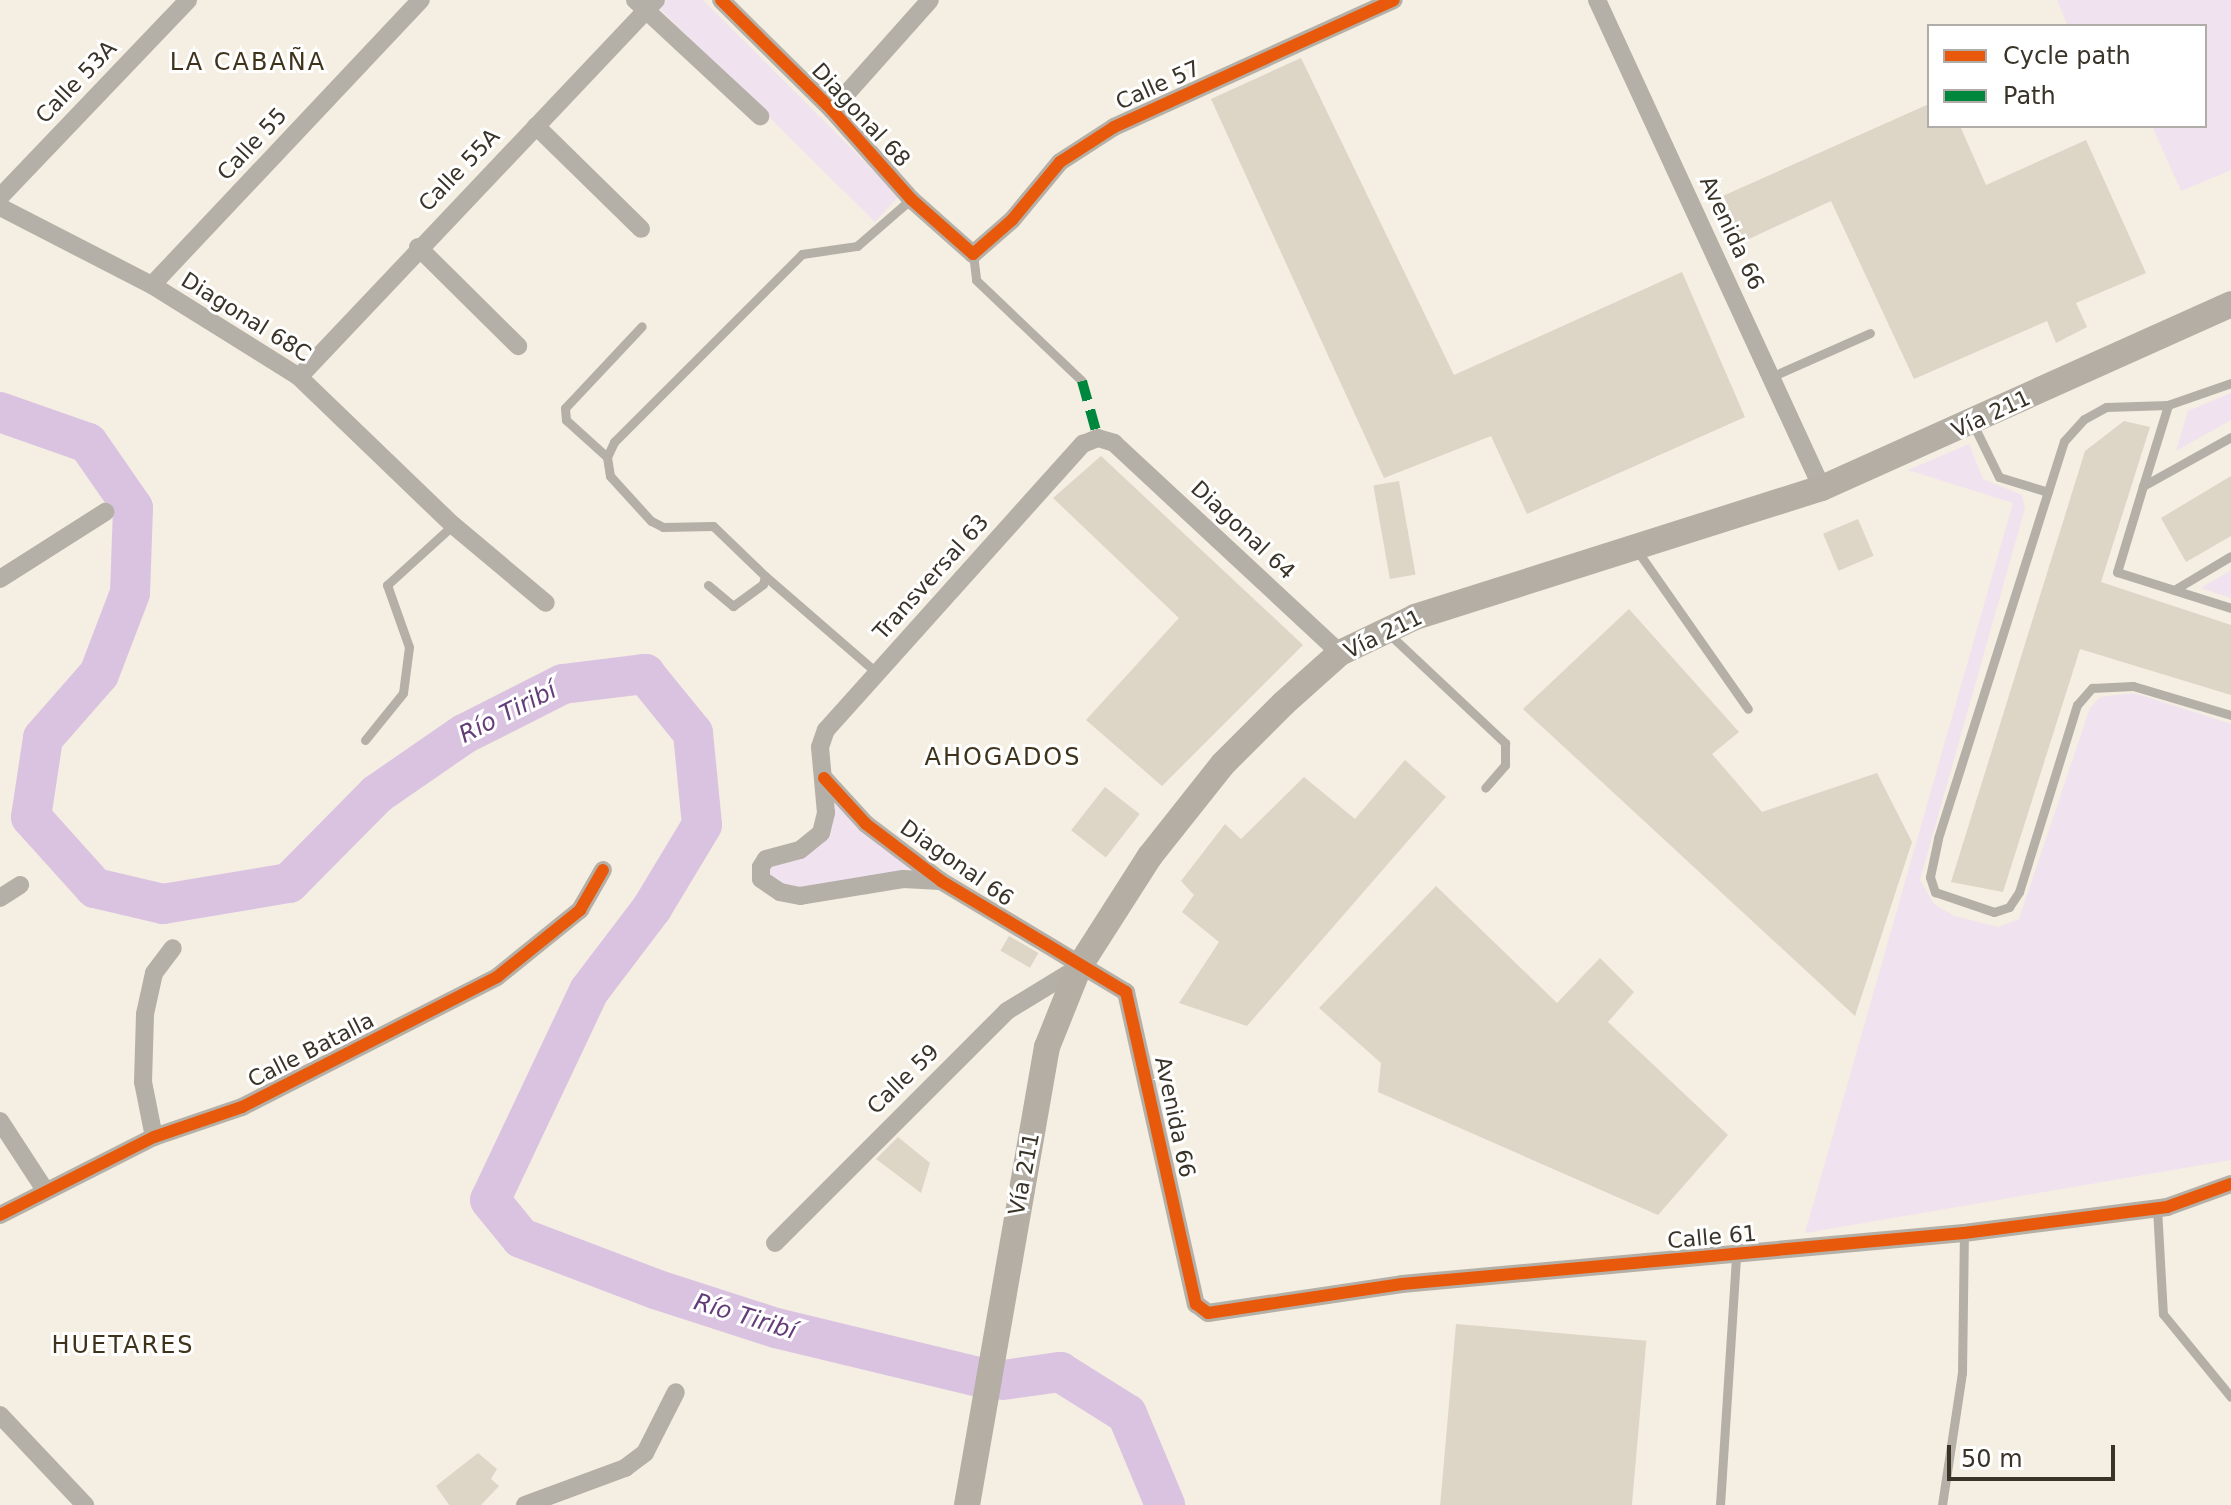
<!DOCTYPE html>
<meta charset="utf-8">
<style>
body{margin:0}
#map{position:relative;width:2231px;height:1505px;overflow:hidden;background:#f5eee2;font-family:"DejaVu Sans",sans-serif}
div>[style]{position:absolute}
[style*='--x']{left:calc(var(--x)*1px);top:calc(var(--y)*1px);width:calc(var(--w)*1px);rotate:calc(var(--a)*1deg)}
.green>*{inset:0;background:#f1e2ef}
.river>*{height:40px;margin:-20px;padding:0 20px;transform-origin:20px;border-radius:20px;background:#dac3e1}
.building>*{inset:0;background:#ddd5c6;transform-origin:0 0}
.service>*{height:9px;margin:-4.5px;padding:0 4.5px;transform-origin:4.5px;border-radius:4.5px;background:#b4b0a7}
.minor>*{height:18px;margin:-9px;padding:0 9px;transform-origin:9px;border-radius:9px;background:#b4b0a7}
.secondary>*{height:26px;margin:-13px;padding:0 13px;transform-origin:13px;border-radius:13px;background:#b4aea5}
.quiet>*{height:10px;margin-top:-5px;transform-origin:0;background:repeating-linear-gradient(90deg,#00873e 0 20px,transparent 0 30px)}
.cycleway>*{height:12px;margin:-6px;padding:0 6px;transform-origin:6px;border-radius:6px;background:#e8590c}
span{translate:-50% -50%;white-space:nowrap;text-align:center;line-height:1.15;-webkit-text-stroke:6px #fff;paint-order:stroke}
.street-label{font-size:22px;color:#393328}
.neighbourhood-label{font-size:24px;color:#3f331b;letter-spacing:2px}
.water-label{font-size:24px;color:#643d78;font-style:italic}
.legend{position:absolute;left:1927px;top:24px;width:280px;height:104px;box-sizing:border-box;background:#fff;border:2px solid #b0ada9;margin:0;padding:10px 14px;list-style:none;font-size:24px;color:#393328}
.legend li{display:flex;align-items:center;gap:16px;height:40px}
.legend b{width:40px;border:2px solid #b0ada9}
.scale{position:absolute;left:1947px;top:1445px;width:168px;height:36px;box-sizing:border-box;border:4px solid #393328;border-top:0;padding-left:10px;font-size:24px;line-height:28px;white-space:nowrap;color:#393328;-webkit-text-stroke:6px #fff;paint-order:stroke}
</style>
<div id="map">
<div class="green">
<i style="clip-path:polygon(651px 0,703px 0,899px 196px,875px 222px)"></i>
<i style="clip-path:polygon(2057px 0,2231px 0,2231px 170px,2181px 191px,2152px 126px,2205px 126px,2205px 26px,2068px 26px)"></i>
<i style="clip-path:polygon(2231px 393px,2231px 420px,2176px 451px,2188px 411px)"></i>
<i style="clip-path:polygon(1969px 444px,1983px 479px,2022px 495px,2025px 508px,1920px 880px,1934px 904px,1954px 916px,1998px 927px,2019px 919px,2090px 708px,2100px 697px,2134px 693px,2231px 724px,2231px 1160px,1805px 1233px,2013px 503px,1908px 470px)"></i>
<i style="clip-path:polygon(2231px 570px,2231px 598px,2201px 588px)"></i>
<i style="clip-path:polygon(832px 801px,918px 871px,800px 890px,780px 887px,765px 868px,801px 855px)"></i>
</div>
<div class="river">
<i style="--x:0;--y:412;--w:93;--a:19.4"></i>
<i style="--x:88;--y:443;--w:79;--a:55.3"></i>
<i style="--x:133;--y:508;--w:85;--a:92"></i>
<i style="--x:130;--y:593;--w:87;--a:110.9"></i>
<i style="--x:99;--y:674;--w:85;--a:131.2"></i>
<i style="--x:43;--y:738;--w:80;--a:98.6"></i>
<i style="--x:31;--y:817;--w:96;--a:48"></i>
<i style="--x:95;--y:888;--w:70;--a:13.2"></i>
<i style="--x:163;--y:904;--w:128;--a:-9.5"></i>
<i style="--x:289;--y:883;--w:125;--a:-45.3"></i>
<i style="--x:377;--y:794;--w:106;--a:-34.6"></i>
<i style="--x:464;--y:734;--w:111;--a:-26.8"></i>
<i style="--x:563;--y:684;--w:83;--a:-7"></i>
<i style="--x:645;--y:674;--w:76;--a:50.9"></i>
<i style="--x:693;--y:733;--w:92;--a:84.4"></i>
<i style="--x:702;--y:825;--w:97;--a:121.1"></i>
<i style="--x:652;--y:908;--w:104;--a:127.2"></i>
<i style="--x:589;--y:991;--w:231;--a:115.3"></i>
<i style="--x:490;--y:1200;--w:49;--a:50.8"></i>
<i style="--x:521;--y:1238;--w:143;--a:20.8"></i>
<i style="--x:655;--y:1289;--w:127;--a:17.9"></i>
<i style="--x:776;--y:1328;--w:209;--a:13.6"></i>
<i style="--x:1003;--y:1380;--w:58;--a:-8"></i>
<i style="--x:1060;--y:1372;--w:79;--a:32.1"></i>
<i style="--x:1127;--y:1414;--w:99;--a:67.3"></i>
</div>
<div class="building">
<i style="clip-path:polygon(1301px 58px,1454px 375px,1682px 272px,1745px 417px,1527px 514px,1491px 436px,1384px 478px,1211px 99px)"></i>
<i style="clip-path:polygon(1929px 104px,1929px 126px,1960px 126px,1986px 185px,2086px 140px,2146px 273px,2076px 303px,2087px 327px,2056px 343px,2047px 321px,1914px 379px,1831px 201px,1736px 245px,1716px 199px)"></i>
<i style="clip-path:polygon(2124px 421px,2150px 427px,2101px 582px,2231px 625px,2231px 695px,2080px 649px,2003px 892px,1951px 882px,2085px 451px)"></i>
<i style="clip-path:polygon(1101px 456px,1303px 645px,1162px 786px,1086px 720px,1179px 618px,1053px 498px)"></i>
<i style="clip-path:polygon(2231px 476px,2231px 536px,2186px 562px,2161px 518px)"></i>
<i style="left:1399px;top:481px;width:95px;height:26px;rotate:80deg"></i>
<i style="left:1858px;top:519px;width:40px;height:38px;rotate:67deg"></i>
<i style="clip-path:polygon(1629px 609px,1739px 732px,1712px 754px,1762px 812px,1877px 773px,1912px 842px,1855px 1016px,1523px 709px)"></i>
<i style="clip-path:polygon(1405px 760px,1446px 797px,1247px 1026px,1179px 1003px,1219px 942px,1182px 912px,1194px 895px,1181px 881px,1225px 824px,1241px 839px,1304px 777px,1355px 819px)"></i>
<i style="left:1105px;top:787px;width:44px;height:55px;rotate:38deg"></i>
<i style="clip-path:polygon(1436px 886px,1557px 1003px,1600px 958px,1634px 992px,1608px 1022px,1728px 1135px,1658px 1215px,1378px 1092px,1381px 1063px,1319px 1008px)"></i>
<i style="left:1009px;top:936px;width:34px;height:17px;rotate:30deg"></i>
<i style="clip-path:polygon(898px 1137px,930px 1163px,921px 1193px,876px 1159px)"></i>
<i style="left:1456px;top:1324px;width:191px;height:182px;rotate:5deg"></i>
<i style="clip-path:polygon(478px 1453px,497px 1469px,491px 1479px,499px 1486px,481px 1505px,449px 1505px,436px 1486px)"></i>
</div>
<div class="service">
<i style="--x:973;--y:254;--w:26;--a:83"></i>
<i style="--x:976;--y:280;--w:146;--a:43.6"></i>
<i style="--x:1773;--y:376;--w:106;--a:-23.9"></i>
<i style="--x:2231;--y:383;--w:67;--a:160.8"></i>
<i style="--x:2168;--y:405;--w:62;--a:178.2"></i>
<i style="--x:2106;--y:407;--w:25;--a:151"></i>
<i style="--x:2084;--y:419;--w:30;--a:132"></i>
<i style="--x:2064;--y:441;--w:417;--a:107.6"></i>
<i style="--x:1938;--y:839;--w:39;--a:102"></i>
<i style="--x:1930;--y:877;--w:16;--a:72"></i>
<i style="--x:1935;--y:892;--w:62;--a:18.7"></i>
<i style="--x:1994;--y:912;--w:16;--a:-18"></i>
<i style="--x:2009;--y:907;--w:18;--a:-56"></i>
<i style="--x:2019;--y:892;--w:196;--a:-72.8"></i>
<i style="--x:2077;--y:705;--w:23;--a:-49"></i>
<i style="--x:2092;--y:688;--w:41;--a:-2.8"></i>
<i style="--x:2133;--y:686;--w:102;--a:16.5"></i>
<i style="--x:1973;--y:424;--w:59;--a:63.9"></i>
<i style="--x:1999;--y:477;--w:51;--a:17"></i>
<i style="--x:2231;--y:437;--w:101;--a:150.9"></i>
<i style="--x:2143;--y:486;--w:90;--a:106.8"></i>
<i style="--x:2117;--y:572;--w:120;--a:17.5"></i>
<i style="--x:607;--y:457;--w:55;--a:-137.9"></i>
<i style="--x:566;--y:420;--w:12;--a:-95"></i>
<i style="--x:565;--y:408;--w:112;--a:-46.8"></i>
<i style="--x:2143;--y:486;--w:85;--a:-72.8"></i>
<i style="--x:1636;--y:549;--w:195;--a:55"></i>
<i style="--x:765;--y:576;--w:148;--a:40.9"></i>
<i style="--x:708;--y:585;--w:33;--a:40"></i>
<i style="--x:733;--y:606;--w:37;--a:-36"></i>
<i style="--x:763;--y:584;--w:8;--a:-76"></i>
<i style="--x:765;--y:576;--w:72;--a:-136.1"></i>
<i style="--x:713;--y:526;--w:50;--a:178.9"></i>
<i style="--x:663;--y:527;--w:13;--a:-153"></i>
<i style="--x:651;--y:521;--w:61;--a:-132.3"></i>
<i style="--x:610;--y:476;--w:19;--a:-99"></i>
<i style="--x:607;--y:457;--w:17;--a:-65"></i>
<i style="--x:614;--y:442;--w:266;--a:-45"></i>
<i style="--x:802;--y:254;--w:56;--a:-8.3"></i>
<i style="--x:857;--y:246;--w:72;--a:-41"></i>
<i style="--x:2174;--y:590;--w:66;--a:-30.8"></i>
<i style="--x:1388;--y:633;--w:161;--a:43.2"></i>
<i style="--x:1505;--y:743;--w:22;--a:90"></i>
<i style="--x:1505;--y:765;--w:30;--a:131"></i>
<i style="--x:365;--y:740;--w:60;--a:-51"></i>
<i style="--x:403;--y:693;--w:46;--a:-82.6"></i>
<i style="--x:409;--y:647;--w:66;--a:-109.5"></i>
<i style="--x:387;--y:585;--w:89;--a:-42.3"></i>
<i style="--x:2157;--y:1208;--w:106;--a:86.8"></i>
<i style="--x:2163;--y:1314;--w:107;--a:50.7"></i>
<i style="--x:1720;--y:1505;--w:251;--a:-86.3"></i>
<i style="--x:1942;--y:1505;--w:134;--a:-81.4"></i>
<i style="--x:1962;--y:1373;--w:140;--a:-89.2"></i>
</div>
<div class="minor">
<i style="--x:635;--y:0;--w:171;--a:42.9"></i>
<i style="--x:721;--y:0;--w:156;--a:44.7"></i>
<i style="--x:832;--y:110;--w:119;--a:48.4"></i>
<i style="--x:911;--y:199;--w:83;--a:41.6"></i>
<i style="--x:973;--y:254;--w:52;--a:-41.1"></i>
<i style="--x:1012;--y:220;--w:75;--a:-50.4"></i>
<i style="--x:1060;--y:162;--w:64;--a:-32.9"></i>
<i style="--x:1114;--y:127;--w:307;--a:-24.4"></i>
<i style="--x:1597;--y:0;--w:537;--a:65.25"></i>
<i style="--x:832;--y:110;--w:147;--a:-48.3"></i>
<i style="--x:536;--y:126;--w:147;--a:44.4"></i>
<i style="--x:0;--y:197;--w:272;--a:-46.3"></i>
<i style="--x:0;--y:207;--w:171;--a:27.2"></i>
<i style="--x:152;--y:285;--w:173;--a:32"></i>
<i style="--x:299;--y:377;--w:214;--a:43.9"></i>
<i style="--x:453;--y:525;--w:121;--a:40"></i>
<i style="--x:418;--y:247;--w:141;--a:44.7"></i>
<i style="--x:152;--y:285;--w:392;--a:-46.7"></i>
<i style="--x:299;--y:377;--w:519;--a:-46.56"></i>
<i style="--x:0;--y:579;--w:125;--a:-32.5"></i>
<i style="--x:824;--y:778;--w:62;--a:47.6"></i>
<i style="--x:866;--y:824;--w:94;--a:37.2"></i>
<i style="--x:941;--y:881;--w:216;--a:31"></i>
<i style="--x:1126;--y:992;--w:320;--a:77.4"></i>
<i style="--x:1196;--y:1304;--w:15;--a:37"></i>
<i style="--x:1208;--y:1313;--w:196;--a:-8.5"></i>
<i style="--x:1402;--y:1284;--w:564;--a:-5.19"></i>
<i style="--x:1964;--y:1233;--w:205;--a:-7.3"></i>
<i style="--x:2167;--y:1207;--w:68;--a:-19.8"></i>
<i style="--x:941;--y:881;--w:38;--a:-177"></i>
<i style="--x:903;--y:879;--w:104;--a:170.6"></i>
<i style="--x:800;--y:896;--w:20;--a:-169"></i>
<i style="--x:780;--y:892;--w:23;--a:-146"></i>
<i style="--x:761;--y:879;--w:12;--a:-90"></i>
<i style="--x:761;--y:867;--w:9;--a:-58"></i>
<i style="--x:766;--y:859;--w:35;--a:-15"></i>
<i style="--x:800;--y:850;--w:27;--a:-39"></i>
<i style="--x:821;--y:833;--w:21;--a:-76"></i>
<i style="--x:826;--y:813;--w:66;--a:-95.2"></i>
<i style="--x:820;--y:747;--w:18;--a:-71"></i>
<i style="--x:826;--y:730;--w:385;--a:-48.1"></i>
<i style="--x:1083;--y:444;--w:16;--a:-22"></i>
<i style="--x:1098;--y:438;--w:17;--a:17"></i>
<i style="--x:1114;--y:443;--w:309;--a:42.9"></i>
<i style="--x:0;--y:898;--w:24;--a:-33"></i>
<i style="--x:0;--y:1121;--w:82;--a:56.9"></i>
<i style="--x:154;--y:1137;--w:56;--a:-101.3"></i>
<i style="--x:143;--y:1082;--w:68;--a:-88.3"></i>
<i style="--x:145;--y:1014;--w:42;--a:-77.6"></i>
<i style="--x:154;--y:973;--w:31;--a:-53"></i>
<i style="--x:0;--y:1215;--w:173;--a:-26.9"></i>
<i style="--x:154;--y:1137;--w:93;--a:-18.8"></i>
<i style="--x:242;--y:1107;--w:286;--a:-27"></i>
<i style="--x:497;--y:977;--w:107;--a:-38.9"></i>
<i style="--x:580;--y:910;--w:46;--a:-60.1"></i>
<i style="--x:775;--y:1243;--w:328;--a:-45"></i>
<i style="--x:1007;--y:1011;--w:84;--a:-31.4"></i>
<i style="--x:0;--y:1415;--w:124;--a:46.6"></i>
<i style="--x:525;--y:1505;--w:107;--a:-20.3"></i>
<i style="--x:625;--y:1468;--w:25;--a:-37"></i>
<i style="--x:645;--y:1453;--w:68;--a:-63.1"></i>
</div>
<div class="secondary">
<i style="--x:967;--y:1505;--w:465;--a:-80.1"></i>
<i style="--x:1047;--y:1047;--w:86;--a:-68.2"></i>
<i style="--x:1079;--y:967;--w:132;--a:-57.4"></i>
<i style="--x:1150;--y:856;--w:117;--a:-51.6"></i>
<i style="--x:1223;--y:764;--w:86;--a:-45"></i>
<i style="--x:1284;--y:703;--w:75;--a:-41.8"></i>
<i style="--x:1340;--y:653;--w:83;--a:-25.6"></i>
<i style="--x:1415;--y:617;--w:427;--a:-17.6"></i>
<i style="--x:1822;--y:488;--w:448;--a:-24.2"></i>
</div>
<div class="quiet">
<i style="--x:1082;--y:381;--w:59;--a:74.3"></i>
</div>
<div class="cycleway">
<i style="--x:721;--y:0;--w:156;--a:44.7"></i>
<i style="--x:832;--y:110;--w:119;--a:48.4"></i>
<i style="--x:911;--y:199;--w:83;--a:41.6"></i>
<i style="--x:973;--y:254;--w:52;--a:-41.1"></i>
<i style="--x:1012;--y:220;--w:75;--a:-50.4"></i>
<i style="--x:1060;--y:162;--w:64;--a:-32.9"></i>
<i style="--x:1114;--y:127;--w:307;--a:-24.4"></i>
<i style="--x:824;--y:778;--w:62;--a:47.6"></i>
<i style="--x:866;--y:824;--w:94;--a:37.2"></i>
<i style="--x:941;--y:881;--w:216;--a:31"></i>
<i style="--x:1126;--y:992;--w:320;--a:77.4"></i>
<i style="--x:1196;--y:1304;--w:15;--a:37"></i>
<i style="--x:1208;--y:1313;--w:196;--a:-8.5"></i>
<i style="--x:1402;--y:1284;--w:564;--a:-5.19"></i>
<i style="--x:1964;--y:1233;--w:205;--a:-7.3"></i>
<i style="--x:2167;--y:1207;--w:68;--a:-19.8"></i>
<i style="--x:0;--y:1215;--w:173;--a:-26.9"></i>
<i style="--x:154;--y:1137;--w:93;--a:-18.8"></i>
<i style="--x:242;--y:1107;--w:286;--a:-27"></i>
<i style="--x:497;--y:977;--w:107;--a:-38.9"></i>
<i style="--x:580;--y:910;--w:46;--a:-60.1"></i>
</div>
<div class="street-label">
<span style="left:76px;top:82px;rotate:-46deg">Calle 53A</span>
<span style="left:1158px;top:85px;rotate:-24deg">Calle 57</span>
<span style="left:861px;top:115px;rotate:47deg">Diagonal 68</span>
<span style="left:252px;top:144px;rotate:-47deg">Calle 55</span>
<span style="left:459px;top:170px;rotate:-46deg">Calle 55A</span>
<span style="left:1732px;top:233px;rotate:65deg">Avenida 66</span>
<span style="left:246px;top:317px;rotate:32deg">Diagonal 68C</span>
<span style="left:1991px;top:414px;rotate:-25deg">Vía 211</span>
<span style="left:1243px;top:530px;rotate:43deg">Diagonal 64</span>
<span style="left:931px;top:577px;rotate:-48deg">Transversal 63</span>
<span style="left:1383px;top:634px;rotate:-26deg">Vía 211</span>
<span style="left:957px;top:863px;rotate:35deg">Diagonal 66</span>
<span style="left:311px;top:1050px;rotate:-27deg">Calle Batalla</span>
<span style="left:903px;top:1079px;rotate:-44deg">Calle 59</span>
<span style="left:1175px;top:1117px;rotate:78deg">Avenida 66</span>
<span style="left:1024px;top:1174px;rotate:-79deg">Vía 211</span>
<span style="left:1712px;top:1237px;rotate:-5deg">Calle 61</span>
</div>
<div class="neighbourhood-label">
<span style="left:248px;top:63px">LA CABAÑA</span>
<span style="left:1003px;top:758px">AHOGADOS</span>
<span style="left:123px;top:1346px">HUETARES</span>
</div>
<div class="water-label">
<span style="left:508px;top:713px;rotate:-27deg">Río Tiribí</span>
<span style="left:745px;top:1317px;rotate:17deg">Río Tiribí</span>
</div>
<ul class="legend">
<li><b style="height:10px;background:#e8590c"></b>Cycle path</li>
<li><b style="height:10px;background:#00873e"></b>Path</li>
</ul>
<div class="scale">50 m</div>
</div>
